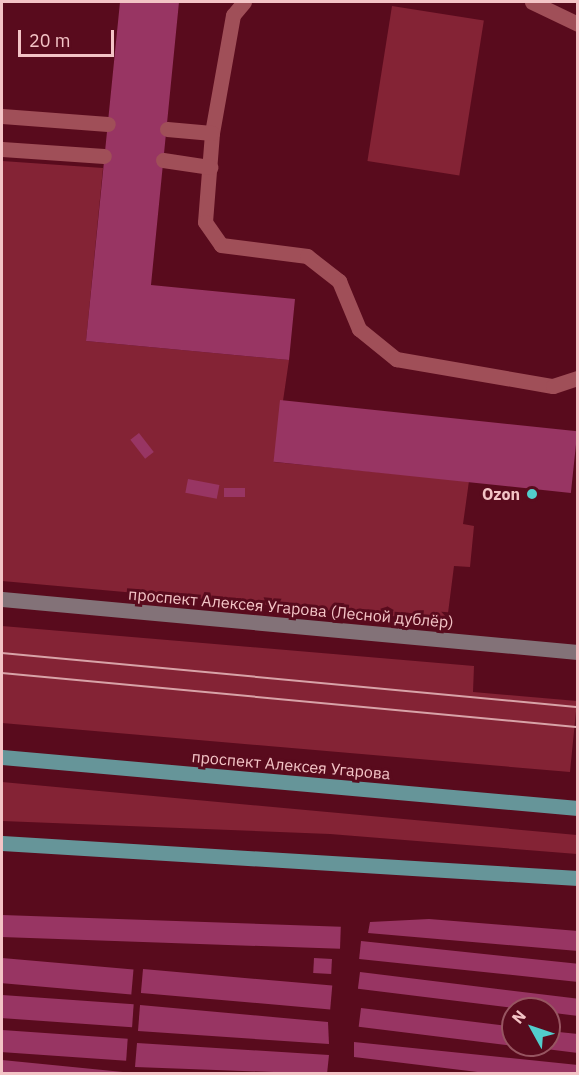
<!DOCTYPE html>
<meta charset="utf-8">
<style>
body{margin:0}
#map{position:relative;width:579px;height:1075px;overflow:hidden;background:#590b1d;font-family:"IBM Plex Sans",sans-serif}
div>[style]{position:absolute}
[style*='--x']{left:calc(var(--x)*1px);top:calc(var(--y)*1px);width:calc(var(--w)*1px);rotate:calc(var(--a)*1deg)}
.green>*{inset:0;background:#842335;transform-origin:0 0}
.building>*{inset:0;background:#983563;transform-origin:0 0}
.lane>*{height:15px;margin:-7.5px;padding:0 7.5px;transform-origin:7.5px;border-radius:7.5px;background:#a04f58}
.secondary>*{height:15px;margin:-7.5px;padding:0 7.5px;transform-origin:7.5px;border-radius:7.5px;background:#837278}
.primary>*{height:15px;margin:-7.5px;padding:0 7.5px;transform-origin:7.5px;border-radius:7.5px;background:#669599}
.tram>*{height:1.5px;margin:-0.75px;padding:0 0.75px;transform-origin:0.75px;border-radius:0.75px;background:#d8a3a8}
.dots>*{width:16px;height:16px;translate:-50% -50%;box-sizing:border-box;border:3px solid #590b1d;border-radius:50%}
span{translate:-50% -50%;white-space:nowrap;text-align:center;line-height:1.15;-webkit-text-stroke:6px #590b1d;paint-order:stroke}
.poi-label{font-size:16px;color:#f3c4c6;font-weight:700}
.right{translate:-100% -50%;text-align:right}
.street-label{font-size:16px;color:#f3c4c6}
.frame{position:absolute;inset:0;border:3px solid #f3c4c6;pointer-events:none}
.north{position:absolute;left:501px;top:997px;width:60px;height:60px;box-sizing:border-box;background:#590b1d;border:2px solid #975561;border-radius:50%;rotate:310deg;font-size:16px;font-weight:700;line-height:24px;text-align:center;color:#f3c4c6}
.north::after{content:'';display:block;margin:auto;width:21px;height:27px;background:#52cdcc;clip-path:polygon(50% 0,100% 100%,50% 72%,0 100%)}
.scale{position:absolute;left:18px;top:30px;width:96px;height:27px;box-sizing:border-box;border:3px solid #f3c4c6;border-top:0;padding-left:8px;font-size:18px;line-height:21px;white-space:nowrap;color:#f3c4c6;-webkit-text-stroke:4px #590b1d;paint-order:stroke}
</style>
<div id="map">
<div class="green">
<i style="left:392px;top:6px;width:93px;height:157px;rotate:9deg"></i>
<i style="clip-path:polygon(2px 161px,103px 168px,86px 341px,289px 360px,274px 462px,469px 481px,463px 524px,474px 526px,470px 567px,454px 566px,447px 621px,2px 581px)"></i>
<i style="clip-path:polygon(2px 626px,474px 666px,473px 692px,577px 701px,570px 772px,2px 723px)"></i>
<i style="clip-path:polygon(2px 782px,577px 835px,577px 854px,330px 834px,2px 821px)"></i>
</div>
<div class="building">
<i style="clip-path:polygon(120px 2px,179px 2px,151px 285px,295px 299px,289px 360px,86px 341px)"></i>
<i style="left:280px;top:400px;width:299px;height:62px;rotate:6deg"></i>
<i style="left:139px;top:433px;width:24px;height:11px;rotate:52deg"></i>
<i style="left:188px;top:479px;width:32px;height:14px;rotate:11deg"></i>
<i style="left:224px;top:488px;width:21px;height:9px"></i>
<i style="left:2px;top:915px;width:339px;height:22px;rotate:2deg"></i>
<i style="clip-path:polygon(429px 919px,578px 931px,578px 951px,368px 933px,370px 922px)"></i>
<i style="left:361px;top:941px;width:218px;height:18px;rotate:6deg"></i>
<i style="left:2px;top:958px;width:132px;height:25px;rotate:5deg"></i>
<i style="left:314px;top:958px;width:18px;height:15px;rotate:3deg"></i>
<i style="left:143px;top:969px;width:190px;height:24px;rotate:5deg"></i>
<i style="left:360px;top:972px;width:220px;height:17px;rotate:7deg"></i>
<i style="left:2px;top:995px;width:132px;height:23px;rotate:4deg"></i>
<i style="clip-path:polygon(140px 1005px,328px 1022px,329px 1044px,138px 1031px)"></i>
<i style="left:361px;top:1008px;width:153px;height:19px;rotate:7deg"></i>
<i style="left:2px;top:1030px;width:126px;height:22px;rotate:4deg"></i>
<i style="clip-path:polygon(549px 1031px,578px 1034px,578px 1053px,522px 1046px,549px 1045px)"></i>
<i style="clip-path:polygon(354px 1042px,578px 1065px,578px 1074px,494px 1074px,354px 1057px)"></i>
<i style="clip-path:polygon(137px 1043px,329px 1055px,327px 1074px,135px 1067px)"></i>
<i style="clip-path:polygon(2px 1060px,123px 1072px,123px 1074px,2px 1074px)"></i>
</div>
<div class="lane">
<i style="--x:244;--y:2;--w:17;--a:130"></i>
<i style="--x:233;--y:15;--w:120;--a:100.1"></i>
<i style="--x:212;--y:133;--w:89;--a:94.5"></i>
<i style="--x:205;--y:222;--w:28;--a:55"></i>
<i style="--x:221;--y:245;--w:87;--a:7.3"></i>
<i style="--x:307;--y:256;--w:41;--a:38"></i>
<i style="--x:339;--y:281;--w:52;--a:67.4"></i>
<i style="--x:359;--y:329;--w:48;--a:39"></i>
<i style="--x:396;--y:359;--w:159;--a:9.8"></i>
<i style="--x:553;--y:386;--w:26;--a:-18"></i>
<i style="--x:532;--y:2;--w:51;--a:25.6"></i>
<i style="--x:2;--y:116;--w:106;--a:4.3"></i>
<i style="--x:167;--y:129;--w:45;--a:5.1"></i>
<i style="--x:2;--y:149;--w:102;--a:3.9"></i>
<i style="--x:163;--y:160;--w:48;--a:8.5"></i>
</div>
<div class="secondary">
<i style="--x:2;--y:599;--w:578;--a:5.26"></i>
</div>
<div class="primary">
<i style="--x:2;--y:757;--w:578;--a:5.06"></i>
<i style="--x:2;--y:843;--w:577;--a:3.48"></i>
</div>
<div class="tram">
<i style="--x:2;--y:653;--w:579;--a:5.36"></i>
<i style="--x:2;--y:673;--w:579;--a:5.36"></i>
</div>
<div class="dots">
<i style="left:532px;top:494px;background:#52cdcc"></i>
</div>
<div class="poi-label">
<span class="right" style="left:520px;top:494px">Ozon</span>
</div>
<div class="street-label">
<span style="left:291px;top:608px;rotate:5deg">проспект Алексея Угарова (Лесной дублёр)</span>
<span style="left:291px;top:765px;rotate:5deg">проспект Алексея Угарова</span>
</div>
<div class="frame"></div>
<div class="north">N</div>
<div class="scale">20 m</div>
</div>
